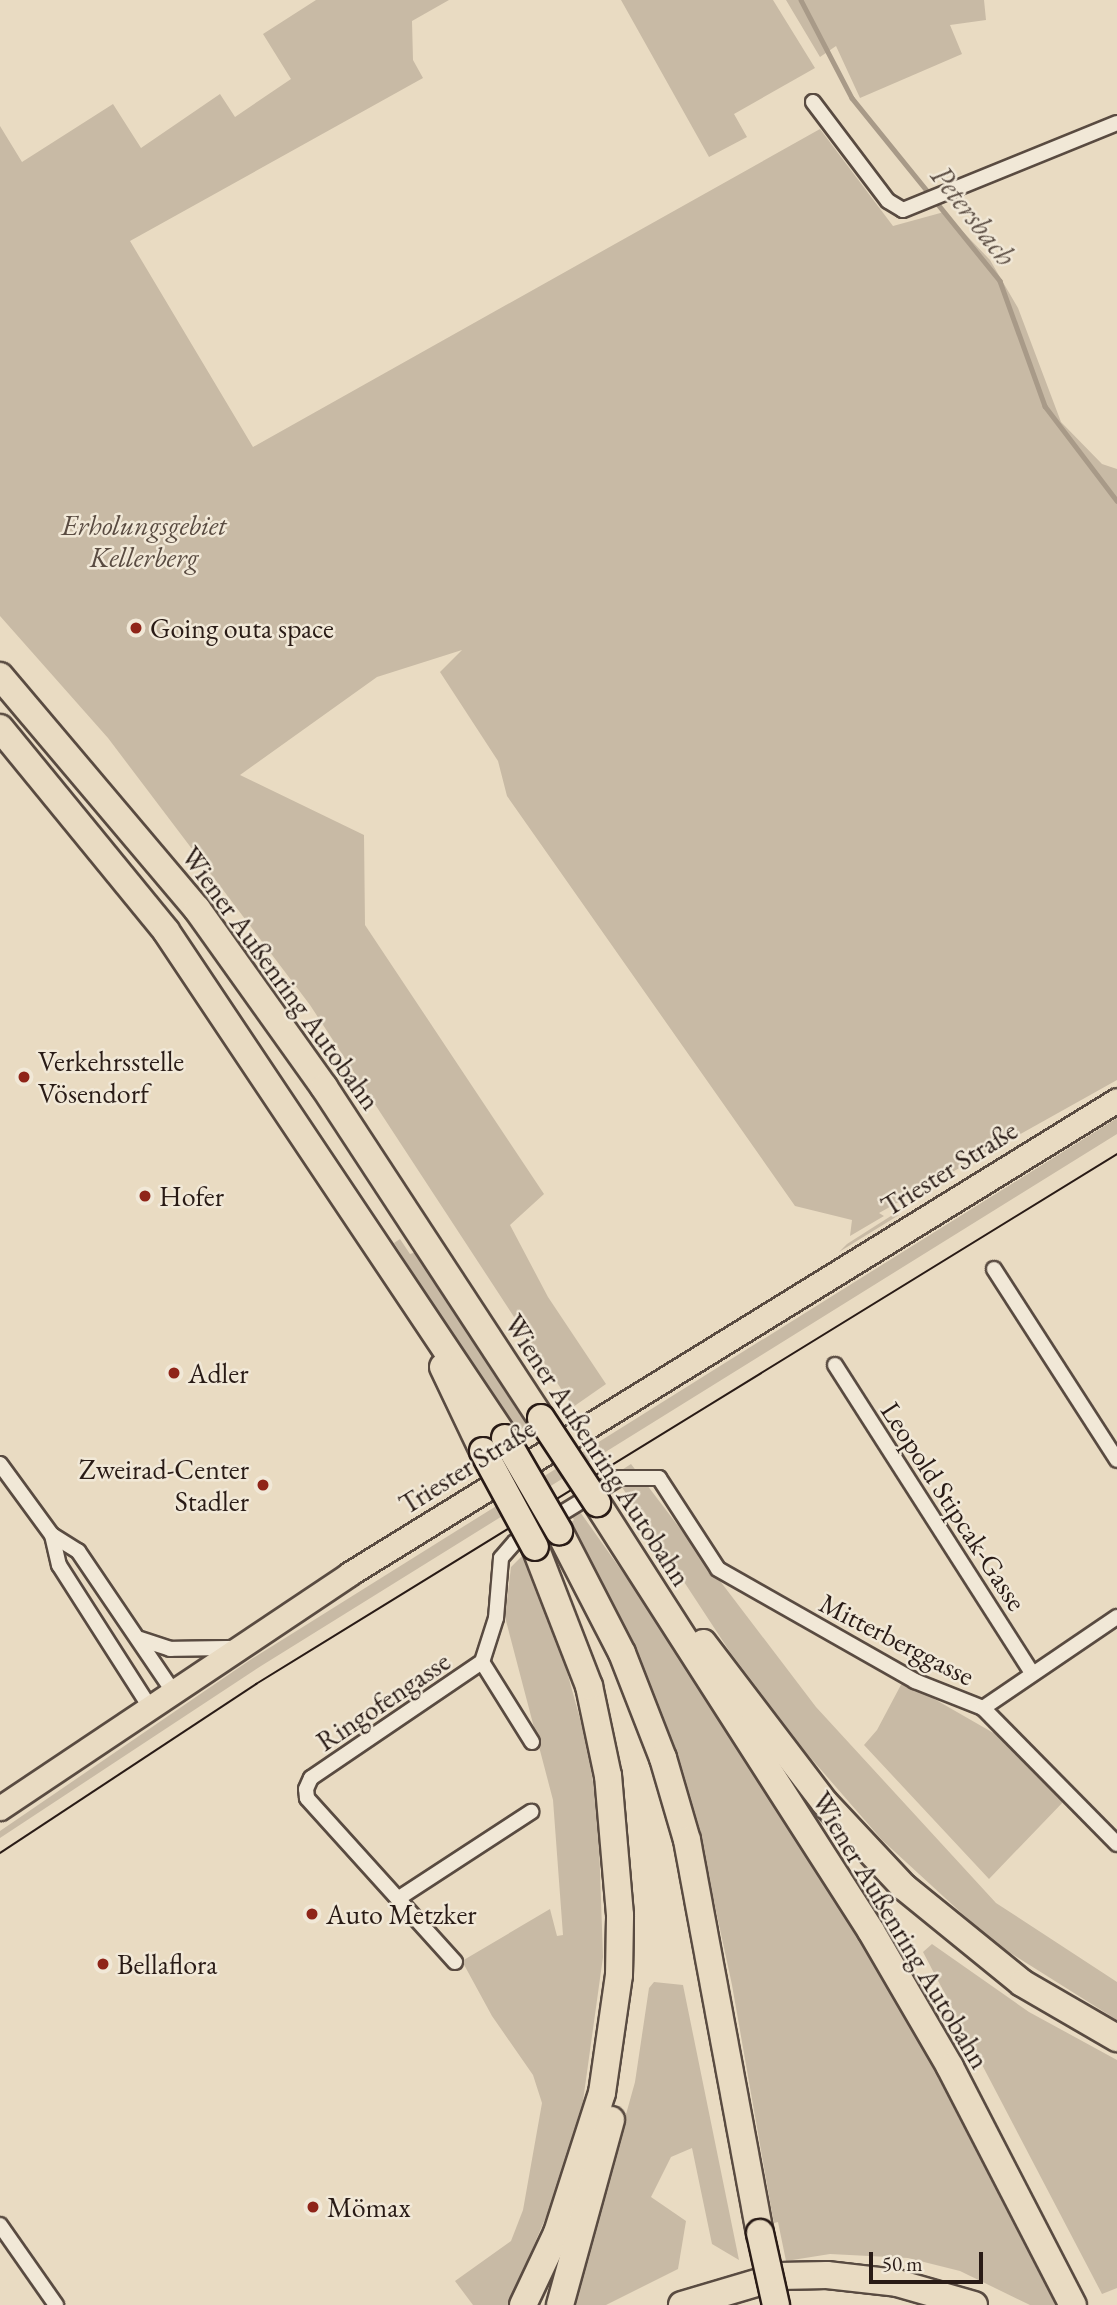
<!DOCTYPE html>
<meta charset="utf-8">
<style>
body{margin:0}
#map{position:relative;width:1117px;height:2305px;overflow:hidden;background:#e9dbc2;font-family:"EB Garamond",serif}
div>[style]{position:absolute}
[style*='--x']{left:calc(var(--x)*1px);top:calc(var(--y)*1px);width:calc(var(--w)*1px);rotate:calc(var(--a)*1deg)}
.green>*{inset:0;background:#c8baa5}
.stream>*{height:4.5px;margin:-2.25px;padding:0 2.25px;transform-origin:2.25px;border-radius:2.25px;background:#a89a88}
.roads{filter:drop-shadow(2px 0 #594b41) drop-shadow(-2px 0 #594b41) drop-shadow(0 2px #594b41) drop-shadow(0 -2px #594b41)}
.street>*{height:14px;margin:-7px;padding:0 7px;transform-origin:7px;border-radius:7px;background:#f1e8d7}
.primary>*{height:23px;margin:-11.5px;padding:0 11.5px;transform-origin:11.5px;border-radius:11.5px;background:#e9dbc2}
.highway>*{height:26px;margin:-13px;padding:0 13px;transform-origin:13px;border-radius:13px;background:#e9dbc2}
.tram>*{height:2px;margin:-1px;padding:0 1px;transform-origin:1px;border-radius:1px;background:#291b16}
.bridges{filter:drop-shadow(2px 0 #291b16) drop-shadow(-2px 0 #291b16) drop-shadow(0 2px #291b16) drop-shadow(0 -2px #291b16)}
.highway-bridge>*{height:26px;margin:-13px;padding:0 13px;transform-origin:13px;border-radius:13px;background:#e9dbc2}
.dots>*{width:19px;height:19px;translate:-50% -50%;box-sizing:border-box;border:4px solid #f1e8d7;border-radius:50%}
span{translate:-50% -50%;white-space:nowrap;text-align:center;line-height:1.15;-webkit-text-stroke:5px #f1e8d7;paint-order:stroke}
.park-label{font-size:28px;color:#594b41;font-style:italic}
.poi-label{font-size:28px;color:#291b16}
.left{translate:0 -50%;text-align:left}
.right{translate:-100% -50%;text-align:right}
.street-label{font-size:28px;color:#291b16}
.water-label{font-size:30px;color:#5c4e44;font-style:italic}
.scale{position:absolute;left:869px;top:2252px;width:114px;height:32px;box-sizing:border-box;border:4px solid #291b16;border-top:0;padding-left:9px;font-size:21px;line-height:24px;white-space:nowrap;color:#291b16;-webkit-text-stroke:5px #f1e8d7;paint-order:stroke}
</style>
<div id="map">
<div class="green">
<i style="clip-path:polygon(316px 0,449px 0,412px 21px,413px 60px,423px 78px,130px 241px,253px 447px,820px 129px,893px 226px,944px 212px,990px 260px,1018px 308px,1061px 422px,1102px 464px,1117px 469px,1117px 1080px,879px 1213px,884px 1216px,850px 1236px,852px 1220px,795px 1206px,507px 796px,498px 761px,440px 672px,462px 650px,377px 677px,240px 775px,364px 835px,365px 925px,544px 1194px,510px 1225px,548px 1297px,606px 1384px,573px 1407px,310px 1005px,108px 738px,0 616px,0 126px,22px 162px,113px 104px,141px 148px,220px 94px,235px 117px,291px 79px,263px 34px)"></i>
<i style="clip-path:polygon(621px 0,773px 0,815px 68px,734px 114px,747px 137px,709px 157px)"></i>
<i style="clip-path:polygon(786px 0,984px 0,986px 20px,950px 25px,962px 54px,860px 98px,836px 46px,820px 57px)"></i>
<i style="clip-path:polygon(1117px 1118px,1117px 1134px,261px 1666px,0 1838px,0 1831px,253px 1658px)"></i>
<i style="clip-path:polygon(894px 1214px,899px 1215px,839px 1252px,847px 1244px)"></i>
<i style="clip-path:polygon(400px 1239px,410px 1254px,416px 1252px,527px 1426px,514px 1433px,394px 1243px)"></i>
<i style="clip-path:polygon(631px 1464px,816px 1707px,996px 1903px,1117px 1982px,1117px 2020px,993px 1942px,882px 1840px,809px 1756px,730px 1652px,614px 1475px)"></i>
<i style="clip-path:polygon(578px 1509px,655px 1618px,920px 2036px,1062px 2305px,1030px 2305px,960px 2271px,908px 2258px,830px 2254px,786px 2261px,778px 2222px,774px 2223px,772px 2213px,732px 1985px,696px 1818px,666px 1724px,639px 1659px,568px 1525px,574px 1520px,571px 1514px)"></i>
<i style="clip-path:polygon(522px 1556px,556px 1632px,587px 1744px,598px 1814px,603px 1957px,583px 2101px,552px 2203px,508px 2305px,473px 2305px,455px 2281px,511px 2241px,523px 2210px,542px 2103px,533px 2075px,492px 2016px,462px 1961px,550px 1909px,557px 1936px,563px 1935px,553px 1800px,505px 1617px,511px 1567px)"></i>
<i style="clip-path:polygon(903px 1681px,997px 1735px,1065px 1800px,989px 1879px,864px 1745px,877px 1730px)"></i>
<i style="clip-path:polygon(932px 1944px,1029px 2012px,1117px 2060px,1117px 2288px,1102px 2294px,923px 1952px)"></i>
<i style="clip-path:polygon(654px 1982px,683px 1985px,739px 2260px,712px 2244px,692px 2148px,671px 2157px,651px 2197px,686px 2221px,678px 2269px,606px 2305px,573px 2305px,635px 2082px,649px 1988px)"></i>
</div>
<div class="stream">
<i style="--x:801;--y:0;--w:110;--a:62.5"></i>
<i style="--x:852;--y:98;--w:235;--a:51"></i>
<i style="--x:1000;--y:281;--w:133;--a:70.2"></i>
<i style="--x:1045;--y:406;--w:119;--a:52.8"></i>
</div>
<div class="roads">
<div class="street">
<i style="--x:813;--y:102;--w:124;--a:52.9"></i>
<i style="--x:888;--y:201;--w:17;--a:31"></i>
<i style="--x:903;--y:210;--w:231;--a:-22.1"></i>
<i style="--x:994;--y:1269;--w:227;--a:57.2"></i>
<i style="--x:835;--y:1365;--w:364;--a:57.4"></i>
<i style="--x:0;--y:1464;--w:88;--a:53.8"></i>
<i style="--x:52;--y:1535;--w:31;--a:32"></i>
<i style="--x:78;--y:1551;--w:168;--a:55.9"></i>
<i style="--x:52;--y:1535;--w:31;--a:77"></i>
<i style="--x:59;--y:1565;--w:167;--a:57.4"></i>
<i style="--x:140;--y:1639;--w:32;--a:18"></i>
<i style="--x:170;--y:1649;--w:65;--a:-0.9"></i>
<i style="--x:983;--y:1708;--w:162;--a:-34.2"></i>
<i style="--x:532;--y:1742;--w:94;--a:-122"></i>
<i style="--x:482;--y:1662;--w:46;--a:-72.3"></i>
<i style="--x:496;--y:1618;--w:60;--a:-85.2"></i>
<i style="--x:501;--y:1558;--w:21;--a:-49"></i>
<i style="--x:515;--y:1542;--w:122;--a:-31.6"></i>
<i style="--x:619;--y:1478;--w:40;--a:0"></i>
<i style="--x:659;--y:1478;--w:108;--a:57"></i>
<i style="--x:718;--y:1569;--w:227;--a:29.6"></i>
<i style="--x:915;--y:1681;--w:73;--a:21.7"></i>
<i style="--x:983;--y:1708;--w:191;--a:45.4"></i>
<i style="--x:399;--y:1898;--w:158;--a:-33.1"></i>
<i style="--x:455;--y:1962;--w:221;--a:-132.1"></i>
<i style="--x:307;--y:1798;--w:9;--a:-96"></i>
<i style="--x:306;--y:1789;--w:12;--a:-66"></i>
<i style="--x:311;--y:1778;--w:207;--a:-34.2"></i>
<i style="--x:0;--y:2225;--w:98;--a:55"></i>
</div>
<div class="primary">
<i style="--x:0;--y:1808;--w:420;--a:-33.8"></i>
<i style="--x:349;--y:1574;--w:902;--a:-31.68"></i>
</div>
<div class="highway">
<i style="--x:0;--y:676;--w:305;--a:49.8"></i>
<i style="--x:197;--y:909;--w:219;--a:54.5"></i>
<i style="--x:324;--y:1087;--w:396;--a:56.8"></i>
<i style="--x:0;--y:728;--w:262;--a:50.7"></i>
<i style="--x:166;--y:931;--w:610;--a:56.23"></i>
<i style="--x:443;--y:1367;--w:93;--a:64.5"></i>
<i style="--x:597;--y:1503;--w:508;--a:57.37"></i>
<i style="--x:871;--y:1931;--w:157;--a:59.8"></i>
<i style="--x:950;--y:2067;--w:268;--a:62.7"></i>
<i style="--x:559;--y:1531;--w:137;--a:62.7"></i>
<i style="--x:622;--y:1653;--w:113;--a:68.7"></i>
<i style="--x:663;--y:1758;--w:85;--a:73.7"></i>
<i style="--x:687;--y:1840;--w:400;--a:79.5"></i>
<i style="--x:703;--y:1643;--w:201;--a:52.7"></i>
<i style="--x:825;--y:1803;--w:115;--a:46.8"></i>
<i style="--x:904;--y:1887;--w:152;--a:39.1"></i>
<i style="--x:1022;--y:1983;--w:110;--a:30.1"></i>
<i style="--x:523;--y:2305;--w:80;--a:-64.7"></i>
<i style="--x:557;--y:2233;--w:147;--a:-72.2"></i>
<i style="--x:602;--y:2093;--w:119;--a:-81.8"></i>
<i style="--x:619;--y:1975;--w:60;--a:-89"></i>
<i style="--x:620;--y:1915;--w:140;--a:-94.9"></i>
<i style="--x:608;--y:1776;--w:92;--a:-101.9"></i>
<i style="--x:589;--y:1686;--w:149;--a:-111.2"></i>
<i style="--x:560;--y:2305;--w:192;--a:-74.6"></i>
<i style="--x:682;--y:2305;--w:102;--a:-16.5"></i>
<i style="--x:780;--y:2276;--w:47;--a:-1.2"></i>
<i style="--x:827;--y:2275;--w:70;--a:6.5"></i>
<i style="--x:897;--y:2283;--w:80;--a:15.9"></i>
</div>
</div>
<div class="tram">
<i style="--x:0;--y:1853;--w:307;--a:-33.4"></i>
<i style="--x:256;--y:1684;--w:1011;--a:-31.61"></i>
</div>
<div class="bridges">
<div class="highway-bridge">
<i style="--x:541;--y:1418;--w:102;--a:56.6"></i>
<i style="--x:505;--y:1438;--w:108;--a:59.9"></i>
<i style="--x:483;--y:1451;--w:109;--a:61.6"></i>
<i style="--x:760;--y:2233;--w:74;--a:77.5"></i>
</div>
</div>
<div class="dots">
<i style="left:136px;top:628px;background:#8f2418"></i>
<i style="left:24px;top:1077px;background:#8f2418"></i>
<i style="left:145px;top:1196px;background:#8f2418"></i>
<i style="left:174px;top:1373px;background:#8f2418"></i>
<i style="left:263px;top:1485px;background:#8f2418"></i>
<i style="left:312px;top:1914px;background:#8f2418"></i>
<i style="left:103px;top:1964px;background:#8f2418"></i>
<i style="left:313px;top:2207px;background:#8f2418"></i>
</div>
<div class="park-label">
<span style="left:144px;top:541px">Erholungsgebiet<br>Kellerberg</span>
</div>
<div class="poi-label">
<span class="left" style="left:150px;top:628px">Going outa space</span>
<span class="left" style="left:38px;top:1077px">Verkehrsstelle<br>Vösendorf</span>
<span class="left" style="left:159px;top:1196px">Hofer</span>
<span class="left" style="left:188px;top:1373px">Adler</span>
<span class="right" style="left:249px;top:1485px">Zweirad-Center<br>Stadler</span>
<span class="left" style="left:326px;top:1914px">Auto Metzker</span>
<span class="left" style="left:117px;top:1964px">Bellaflora</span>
<span class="left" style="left:327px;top:2207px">Mömax</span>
</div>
<div class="street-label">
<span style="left:281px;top:978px;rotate:54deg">Wiener Außenring Autobahn</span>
<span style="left:949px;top:1168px;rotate:-32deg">Triester Straße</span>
<span style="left:598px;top:1450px;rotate:57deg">Wiener Außenring Autobahn</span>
<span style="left:467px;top:1466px;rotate:-32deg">Triester Straße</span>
<span style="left:954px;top:1506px;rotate:57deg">Leopold Stipcak-Gasse</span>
<span style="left:897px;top:1639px;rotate:27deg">Mitterberggasse</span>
<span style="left:383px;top:1701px;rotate:-34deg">Ringofengasse</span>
<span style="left:901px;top:1930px;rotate:59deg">Wiener Außenring Autobahn</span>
</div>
<div class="water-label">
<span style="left:973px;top:216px;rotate:52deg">Petersbach</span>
</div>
<div class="scale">50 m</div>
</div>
